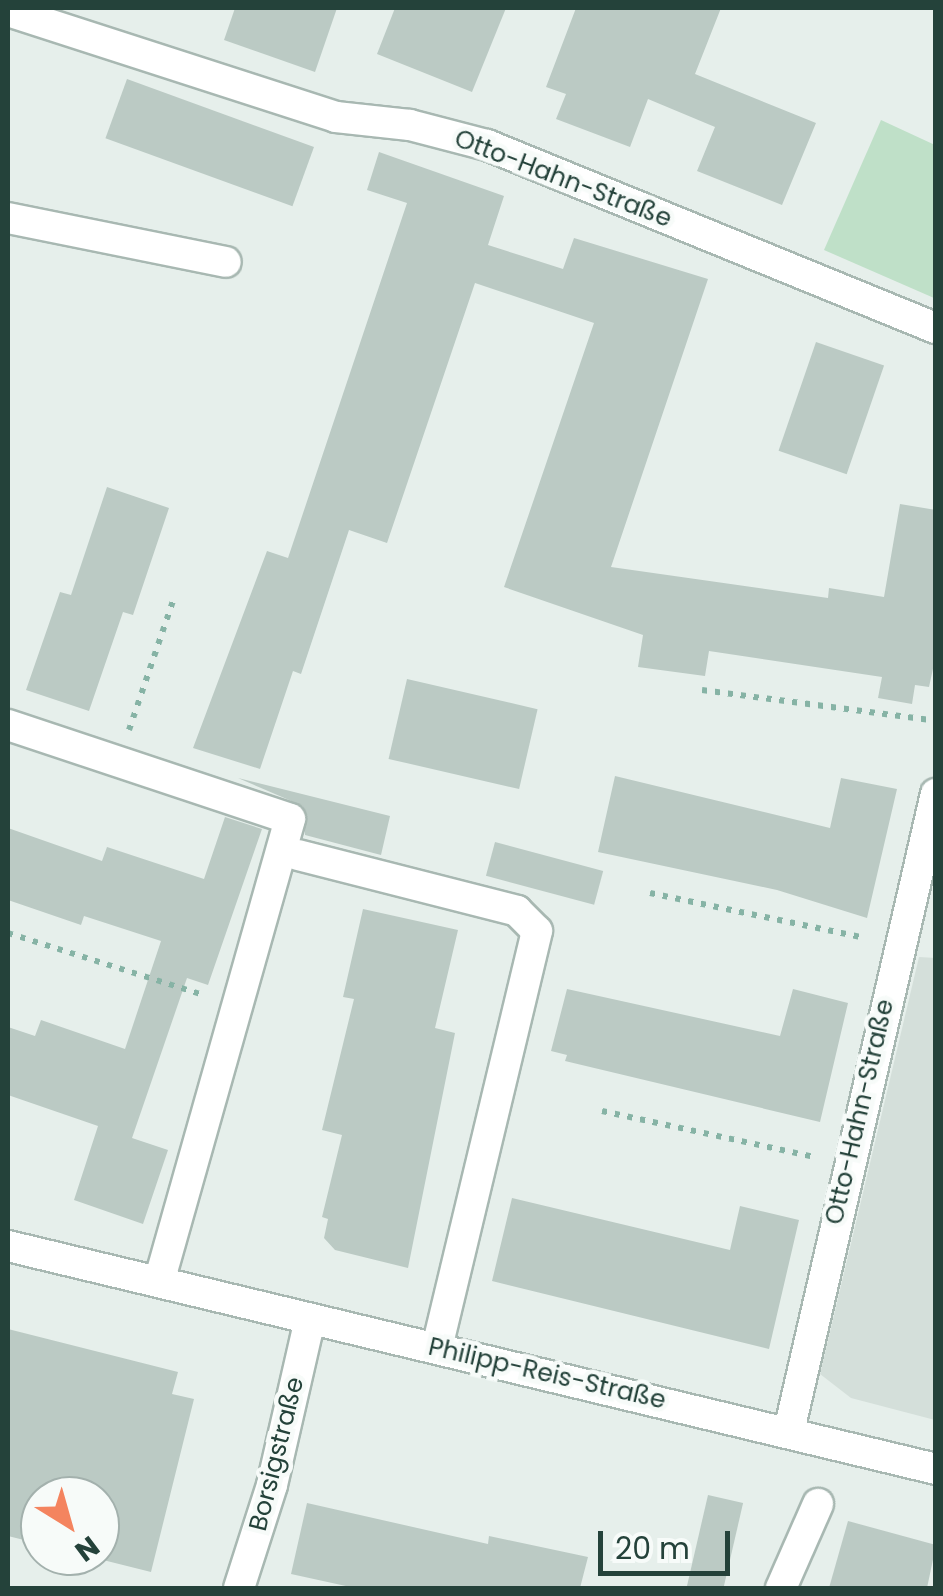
<!DOCTYPE html>
<meta charset="utf-8">
<style>
body{margin:0}
#map{position:relative;width:943px;height:1596px;overflow:hidden;background:#e6efeb;font-family:Poppins,sans-serif}
div>[style]{position:absolute}
[style*='--x']{left:calc(var(--x)*1px);top:calc(var(--y)*1px);width:calc(var(--w)*1px);rotate:calc(var(--a)*1deg)}
.built>*{inset:0;background:#d4dfda}
.green>*{inset:0;background:#bfe0c8}
.building>*{inset:0;background:#bbcac4;transform-origin:0 0}
.path>*{height:6px;margin-top:-3px;transform-origin:0;background:repeating-linear-gradient(90deg,#86b3a5 0 5px,transparent 0 13px)}
.roads{filter:drop-shadow(2px 0 #a8b8b2) drop-shadow(-2px 0 #a8b8b2) drop-shadow(0 2px #a8b8b2) drop-shadow(0 -2px #a8b8b2)}
.minor>*{height:30px;margin:-15px;padding:0 15px;transform-origin:15px;border-radius:15px;background:#fff}
span{translate:-50% -50%;white-space:nowrap;text-align:center;line-height:1.15;-webkit-text-stroke:9px #f7fbf9;paint-order:stroke}
.street-label{font-size:25px;color:#24423a}
.frame{position:absolute;inset:0;border:10px solid #24423a;pointer-events:none}
.north{position:absolute;left:20px;top:1476px;width:100px;height:100px;box-sizing:border-box;background:#f7fbf9;border:2px solid #a3b1ad;border-radius:50%;rotate:143deg;font-size:28px;font-weight:700;line-height:40px;text-align:center;color:#24423a}
.north::after{content:'';display:block;margin:auto;width:35px;height:45px;background:#f4845f;clip-path:polygon(50% 0,100% 100%,50% 72%,0 100%)}
.scale{position:absolute;left:598px;top:1531px;width:132px;height:45px;box-sizing:border-box;border:5px solid #24423a;border-top:0;padding-left:12px;font-size:30px;line-height:35px;white-space:nowrap;color:#24423a;-webkit-text-stroke:8px #f7fbf9;paint-order:stroke}
</style>
<div id="map">
<div class="built">
<i style="clip-path:polygon(919px 957px,936px 958px,935px 1420px,851px 1398px,820px 1374px)"></i>
</div>
<div class="green">
<i style="clip-path:polygon(881px 120px,935px 145px,934px 298px,824px 250px)"></i>
</div>
<div class="building">
<i style="clip-path:polygon(235px 8px,337px 8px,315px 72px,224px 40px)"></i>
<i style="clip-path:polygon(395px 8px,506px 8px,472px 92px,377px 54px)"></i>
<i style="clip-path:polygon(576px 8px,721px 8px,695px 74px,816px 123px,782px 205px,697px 171px,715px 127px,648px 99px,630px 147px,556px 119px,566px 94px,546px 87px)"></i>
<i style="left:127px;top:79px;width:199px;height:63px;rotate:20deg"></i>
<i style="clip-path:polygon(379px 152px,504px 196px,488px 245px,563px 269px,574px 238px,708px 279px,611px 567px,828px 598px,829px 588px,884px 597px,900px 504px,936px 510px,936px 655px,929px 687px,915px 685px,912px 704px,878px 698px,882px 677px,709px 651px,705px 676px,638px 667px,643px 635px,504px 587px,594px 323px,475px 283px,387px 543px,349px 530px,301px 674px,293px 671px,260px 769px,193px 748px,267px 551px,288px 558px,407px 203px,367px 190px)"></i>
<i style="left:816px;top:342px;width:72px;height:115px;rotate:19deg"></i>
<i style="clip-path:polygon(107px 487px,169px 508px,133px 615px,123px 612px,89px 711px,26px 690px,60px 592px,71px 595px)"></i>
<i style="left:407px;top:679px;width:134px;height:82px;rotate:13deg"></i>
<i style="clip-path:polygon(615px 776px,830px 828px,841px 778px,897px 789px,867px 918px,777px 890px,598px 852px)"></i>
<i style="clip-path:polygon(238px 778px,390px 816px,381px 855px,305px 835px,303px 806px)"></i>
<i style="clip-path:polygon(225px 817px,262px 829px,208px 985px,187px 978px,132px 1138px,168px 1150px,143px 1224px,74px 1200px,98px 1126px,8px 1095px,8px 1027px,35px 1036px,41px 1020px,125px 1049px,161px 941px,84px 916px,81px 925px,8px 900px,8px 828px,102px 861px,107px 847px,204px 879px)"></i>
<i style="left:495px;top:842px;width:112px;height:35px;rotate:15deg"></i>
<i style="clip-path:polygon(363px 909px,458px 930px,435px 1028px,455px 1033px,408px 1268px,335px 1250px,324px 1238px,328px 1219px,322px 1217px,342px 1135px,322px 1130px,354px 999px,343px 997px)"></i>
<i style="clip-path:polygon(567px 989px,780px 1036px,793px 989px,848px 1003px,820px 1122px,565px 1061px,567px 1055px,551px 1051px)"></i>
<i style="clip-path:polygon(512px 1198px,730px 1250px,740px 1206px,799px 1220px,769px 1349px,492px 1281px)"></i>
<i style="clip-path:polygon(8px 1329px,178px 1372px,172px 1394px,194px 1399px,151px 1572px,87px 1556px,100px 1556px,100px 1496px,40px 1496px,40px 1544px,8px 1536px)"></i>
<i style="left:708px;top:1495px;width:36px;height:96px;rotate:13deg"></i>
<i style="clip-path:polygon(307px 1503px,488px 1544px,489px 1536px,588px 1557px,580px 1588px,355px 1588px,291px 1574px)"></i>
<i style="clip-path:polygon(848px 1521px,936px 1545px,927px 1588px,829px 1588px)"></i>
</div>
<div class="path">
<i style="--x:702;--y:690;--w:236;--a:7.5"></i>
<i style="--x:129;--y:730;--w:139;--a:-71.2"></i>
<i style="--x:650;--y:893;--w:220;--a:11.8"></i>
<i style="--x:8;--y:933;--w:205;--a:17.6"></i>
<i style="--x:602;--y:1111;--w:218;--a:12.2"></i>
</div>
<div class="roads">
<div class="minor">
<i style="--x:8;--y:11;--w:345;--a:17.9"></i>
<i style="--x:336;--y:117;--w:74;--a:6.2"></i>
<i style="--x:410;--y:125;--w:80;--a:14.6"></i>
<i style="--x:487;--y:145;--w:485;--a:22.2"></i>
<i style="--x:8;--y:218;--w:222;--a:11.4"></i>
<i style="--x:8;--y:725;--w:297;--a:18.4"></i>
<i style="--x:290;--y:819;--w:480;--a:105.8"></i>
<i style="--x:298;--y:855;--w:226;--a:14.3"></i>
<i style="--x:517;--y:911;--w:28;--a:45"></i>
<i style="--x:537;--y:931;--w:429;--a:103.5"></i>
<i style="--x:8;--y:1246;--w:954;--a:13.51"></i>
<i style="--x:789;--y:1431;--w:654;--a:-77.01"></i>
<i style="--x:239;--y:1588;--w:108;--a:-72.2"></i>
<i style="--x:272;--y:1485;--w:170;--a:-77.1"></i>
<i style="--x:781;--y:1588;--w:92;--a:-66.2"></i>
</div>
</div>
<div class="street-label">
<span style="left:563px;top:179px;rotate:21deg">Otto-Hahn-Straße</span>
<span style="left:860px;top:1112px;rotate:-77deg">Otto-Hahn-Straße</span>
<span style="left:547px;top:1374px;rotate:13deg">Philipp-Reis-Straße</span>
<span style="left:277px;top:1454px;rotate:-76deg">Borsigstraße</span>
</div>
<div class="frame"></div>
<div class="north">N</div>
<div class="scale">20 m</div>
</div>
